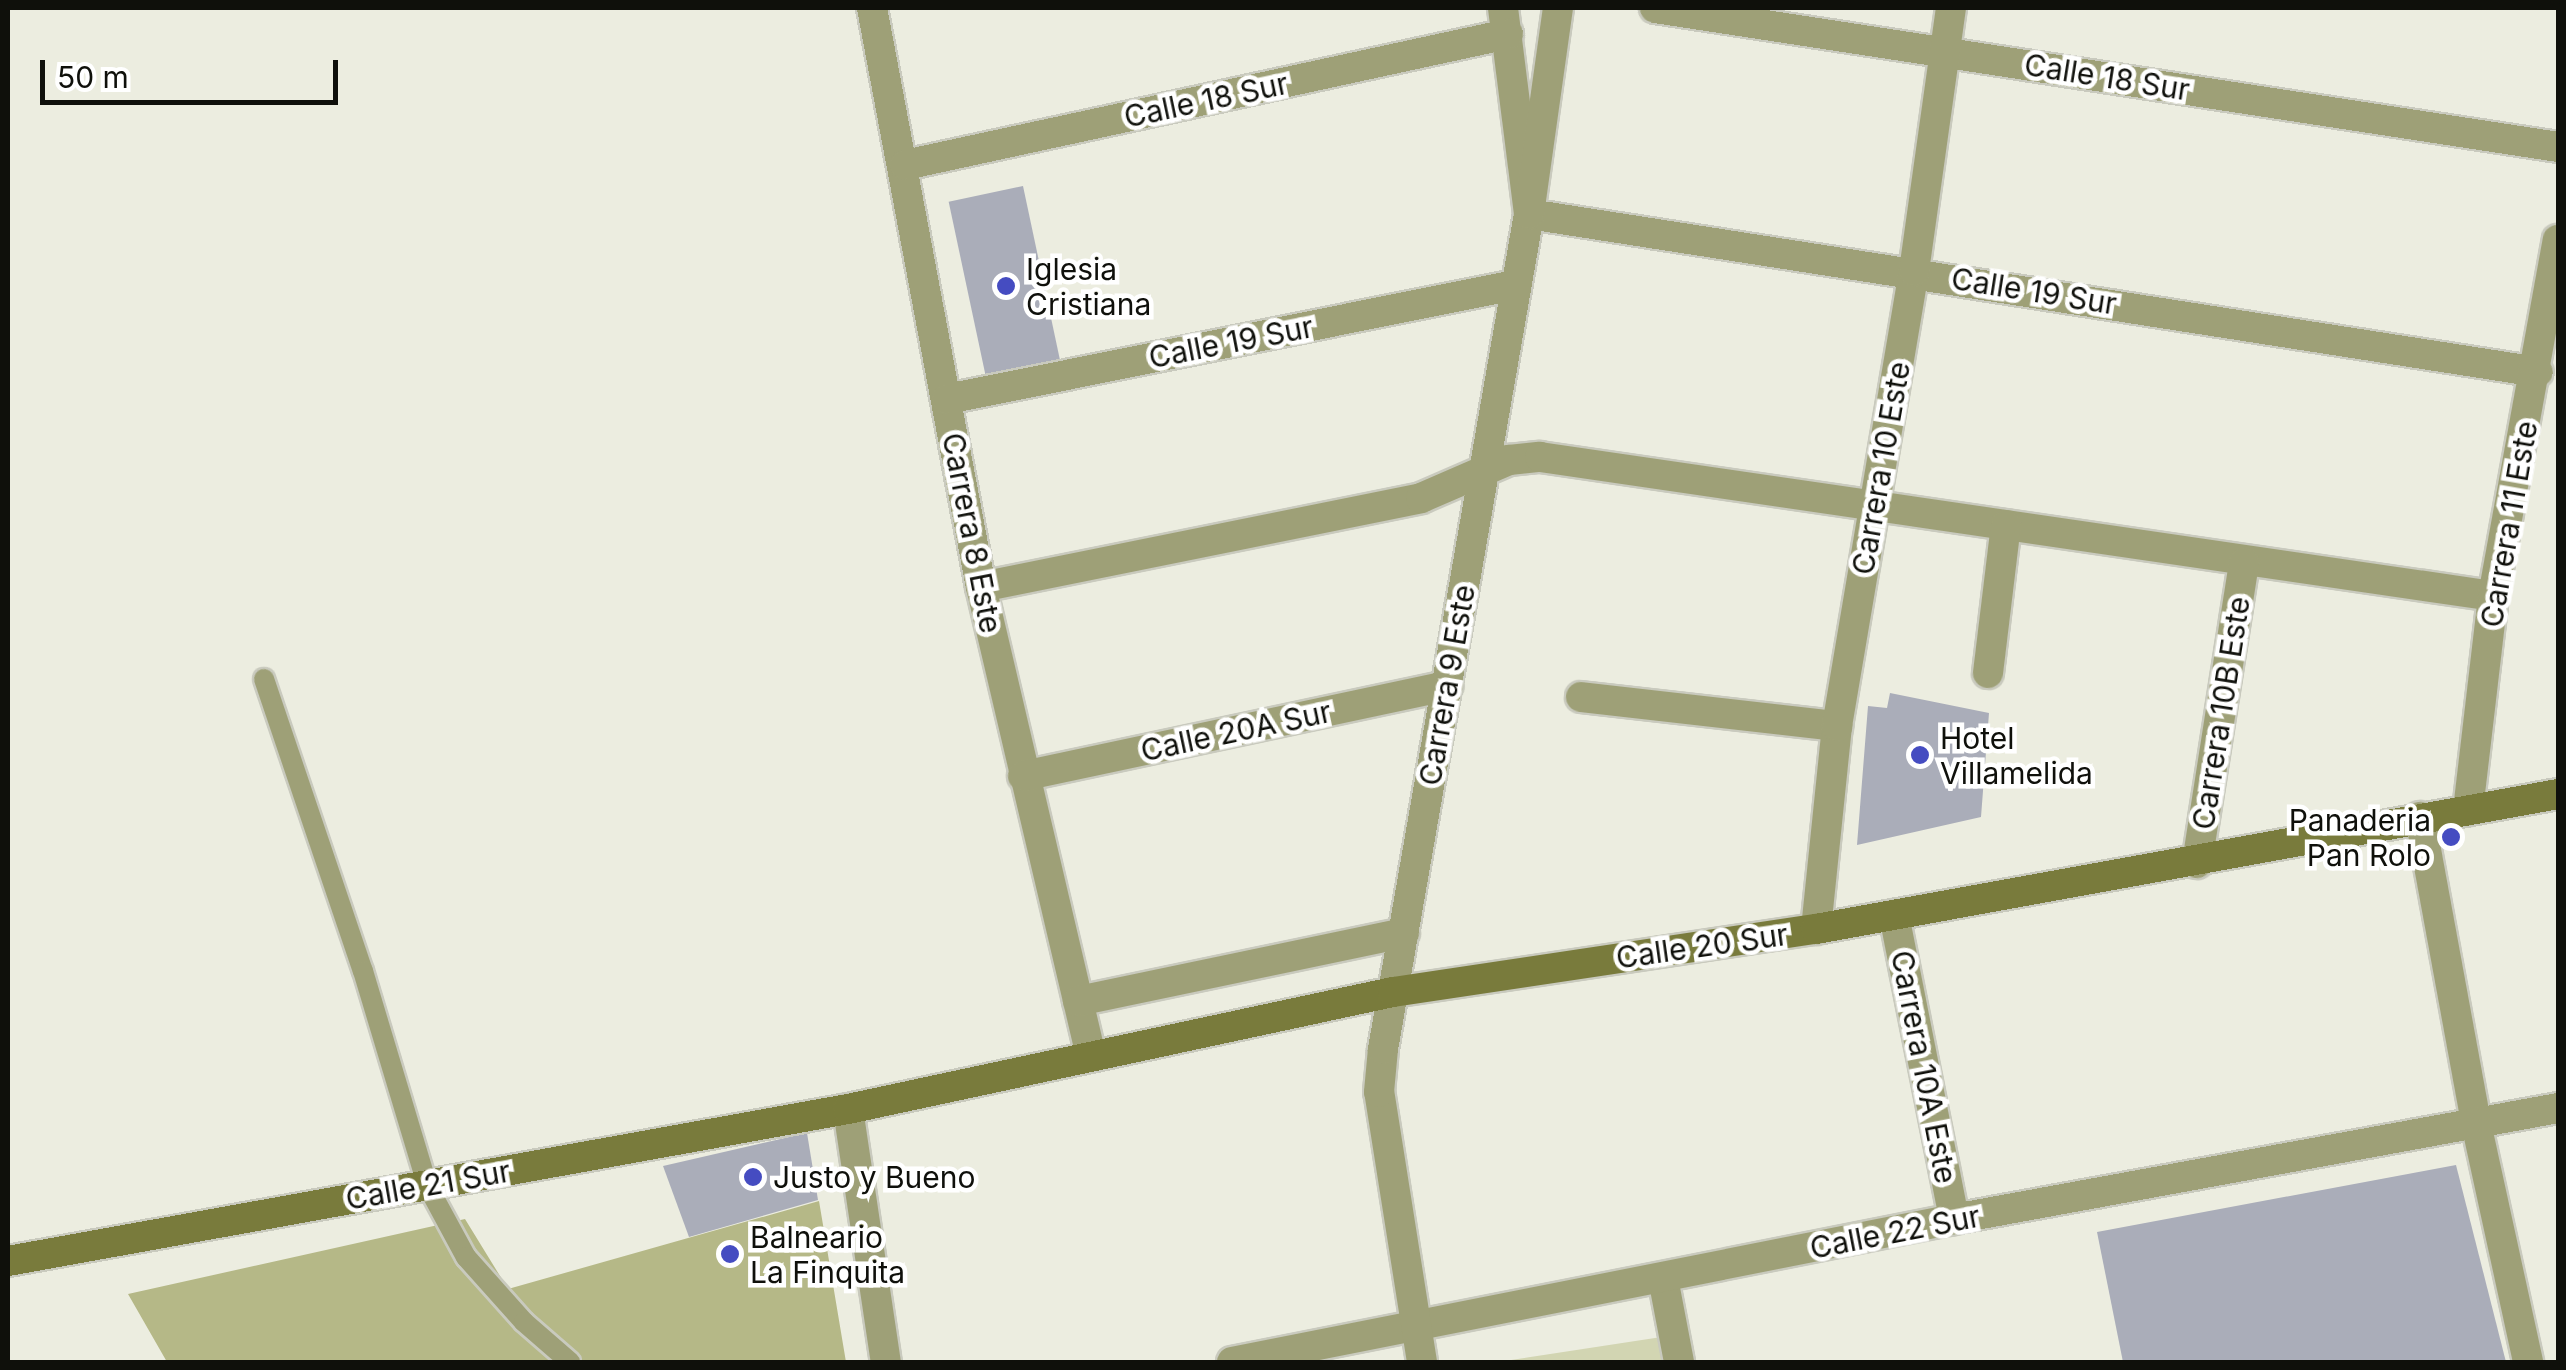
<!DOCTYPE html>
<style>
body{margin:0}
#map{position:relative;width:2566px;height:1370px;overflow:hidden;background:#ecede0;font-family:Inter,sans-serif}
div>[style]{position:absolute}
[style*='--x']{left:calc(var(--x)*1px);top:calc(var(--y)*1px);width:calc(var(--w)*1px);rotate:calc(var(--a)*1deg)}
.green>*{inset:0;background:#d2d5b2}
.water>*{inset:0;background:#b5b887}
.building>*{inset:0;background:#aaadb9;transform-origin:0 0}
.roads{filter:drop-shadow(2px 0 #c9cabe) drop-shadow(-2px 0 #c9cabe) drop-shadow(0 2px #c9cabe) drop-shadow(0 -2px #c9cabe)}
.lane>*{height:20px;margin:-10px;padding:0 10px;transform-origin:10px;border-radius:10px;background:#9ea077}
.street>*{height:30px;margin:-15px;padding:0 15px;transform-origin:15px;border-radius:15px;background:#9ea077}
.secondary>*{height:30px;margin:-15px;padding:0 15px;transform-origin:15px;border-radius:15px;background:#797b3c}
.dots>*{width:28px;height:28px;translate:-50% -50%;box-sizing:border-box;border:5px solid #fff;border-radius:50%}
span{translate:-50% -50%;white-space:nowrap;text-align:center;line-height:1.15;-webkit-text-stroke:9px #fff;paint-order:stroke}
.street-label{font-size:30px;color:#0f100b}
.poi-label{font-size:30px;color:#0f100b}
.left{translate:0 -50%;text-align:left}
.right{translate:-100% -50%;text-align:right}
.frame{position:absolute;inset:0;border:10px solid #0f100b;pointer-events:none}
.scale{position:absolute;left:40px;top:60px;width:298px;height:45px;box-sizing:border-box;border:5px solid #0f100b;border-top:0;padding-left:12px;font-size:30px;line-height:35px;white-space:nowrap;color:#0f100b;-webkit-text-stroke:8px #fff;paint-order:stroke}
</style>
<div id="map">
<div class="green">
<i style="clip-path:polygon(1668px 1336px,1673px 1362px,1498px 1362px)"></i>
</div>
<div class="water">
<i style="clip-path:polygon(819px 1201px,846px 1362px,167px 1362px,128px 1294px,465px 1219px,508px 1289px)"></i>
</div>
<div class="building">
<i style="left:1023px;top:186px;width:187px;height:76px;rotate:78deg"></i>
<i style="clip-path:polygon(1890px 693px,1989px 713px,1981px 817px,1857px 845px,1868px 706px,1887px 708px)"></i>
<i style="clip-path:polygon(807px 1133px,818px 1200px,689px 1237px,663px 1166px)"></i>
<i style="clip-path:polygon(2456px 1165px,2506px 1362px,2123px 1362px,2097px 1232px)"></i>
</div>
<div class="roads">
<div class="lane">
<i style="--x:264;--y:679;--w:308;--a:71.3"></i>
<i style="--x:363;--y:971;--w:223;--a:73.3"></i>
<i style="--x:427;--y:1185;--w:82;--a:61.6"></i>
<i style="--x:466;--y:1257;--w:87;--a:48.3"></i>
<i style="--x:524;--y:1322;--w:61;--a:41"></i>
</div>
<div class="street">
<i style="--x:872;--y:8;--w:589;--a:79.34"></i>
<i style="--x:981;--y:587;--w:481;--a:76.8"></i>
<i style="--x:1503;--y:8;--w:208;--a:82.8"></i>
<i style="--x:1529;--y:214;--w:1021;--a:8.9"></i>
<i style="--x:1655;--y:8;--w:914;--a:8.75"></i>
<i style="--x:905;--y:165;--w:617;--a:-12.26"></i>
<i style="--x:947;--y:399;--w:579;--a:-11.35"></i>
<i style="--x:981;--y:587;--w:449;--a:-11.4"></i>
<i style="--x:1421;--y:498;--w:96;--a:-23.4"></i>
<i style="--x:1509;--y:460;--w:31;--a:-6"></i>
<i style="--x:1540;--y:457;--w:963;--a:8.3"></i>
<i style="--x:1988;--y:673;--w:149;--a:-83.1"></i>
<i style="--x:1581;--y:697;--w:258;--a:6.5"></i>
<i style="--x:1023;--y:776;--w:434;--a:-12"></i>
<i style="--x:2468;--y:810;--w:215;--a:-83.3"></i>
<i style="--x:2493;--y:596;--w:362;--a:-79.7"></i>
<i style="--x:2420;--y:817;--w:311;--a:79.6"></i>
<i style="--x:2476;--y:1123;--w:245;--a:77.7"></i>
<i style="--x:2197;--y:863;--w:304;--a:-81.1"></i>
<i style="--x:1894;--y:915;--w:310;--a:78.8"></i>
<i style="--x:1816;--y:929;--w:204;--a:-84.1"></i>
<i style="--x:1837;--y:726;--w:461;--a:-80.4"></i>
<i style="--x:1914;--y:271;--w:266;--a:-82"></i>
<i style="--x:1078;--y:1001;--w:333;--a:-11.8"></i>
<i style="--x:848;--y:1109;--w:256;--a:81.5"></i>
<i style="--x:1663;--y:1278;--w:86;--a:79.2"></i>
<i style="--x:1232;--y:1362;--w:736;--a:-11.2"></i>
<i style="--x:1954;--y:1219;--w:614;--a:-10.41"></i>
<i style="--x:1422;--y:1362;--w:273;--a:-99"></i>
<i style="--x:1379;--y:1092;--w:43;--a:-84.7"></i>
<i style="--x:1383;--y:1049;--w:848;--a:-80.08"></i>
<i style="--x:1529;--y:214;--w:208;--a:-82"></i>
</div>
<div class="secondary">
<i style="--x:8;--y:1261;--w:854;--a:-10.26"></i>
<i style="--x:848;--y:1109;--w:557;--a:-12.12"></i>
<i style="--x:1393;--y:992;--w:428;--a:-8.5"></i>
<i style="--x:1816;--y:929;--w:754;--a:-10.31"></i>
</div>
</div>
<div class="dots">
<i style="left:1006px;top:286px;background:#454cc1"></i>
<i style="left:1920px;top:755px;background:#454cc1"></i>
<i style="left:2451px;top:837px;background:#454cc1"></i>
<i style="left:753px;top:1177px;background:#454cc1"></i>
<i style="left:730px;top:1254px;background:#454cc1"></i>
</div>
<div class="street-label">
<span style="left:2107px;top:77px;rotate:9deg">Calle 18 Sur</span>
<span style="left:1206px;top:100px;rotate:-12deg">Calle 18 Sur</span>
<span style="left:2034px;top:291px;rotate:9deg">Calle 19 Sur</span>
<span style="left:1231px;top:342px;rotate:-11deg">Calle 19 Sur</span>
<span style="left:1881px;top:468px;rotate:-80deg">Carrera 10 Este</span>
<span style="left:2509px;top:524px;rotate:-80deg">Carrera 11 Este</span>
<span style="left:972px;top:533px;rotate:79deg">Carrera 8 Este</span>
<span style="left:1447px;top:685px;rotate:-80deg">Carrera 9 Este</span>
<span style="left:2221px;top:713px;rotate:-81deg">Carrera 10B Este</span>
<span style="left:1236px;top:731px;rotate:-12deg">Calle 20A Sur</span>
<span style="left:1702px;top:946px;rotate:-8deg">Calle 20 Sur</span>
<span style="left:1924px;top:1067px;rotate:79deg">Carrera 10A Este</span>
<span style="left:428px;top:1185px;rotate:-10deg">Calle 21 Sur</span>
<span style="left:1895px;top:1232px;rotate:-11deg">Calle 22 Sur</span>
</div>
<div class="poi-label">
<span class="left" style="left:1026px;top:286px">Iglesia<br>Cristiana</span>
<span class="left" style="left:1940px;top:755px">Hotel<br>Villamelida</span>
<span class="right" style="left:2431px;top:837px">Panaderia<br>Pan Rolo</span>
<span class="left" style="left:773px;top:1177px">Justo y Bueno</span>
<span class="left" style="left:750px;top:1254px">Balneario<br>La Finquita</span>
</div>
<div class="frame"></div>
<div class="scale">50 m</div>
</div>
